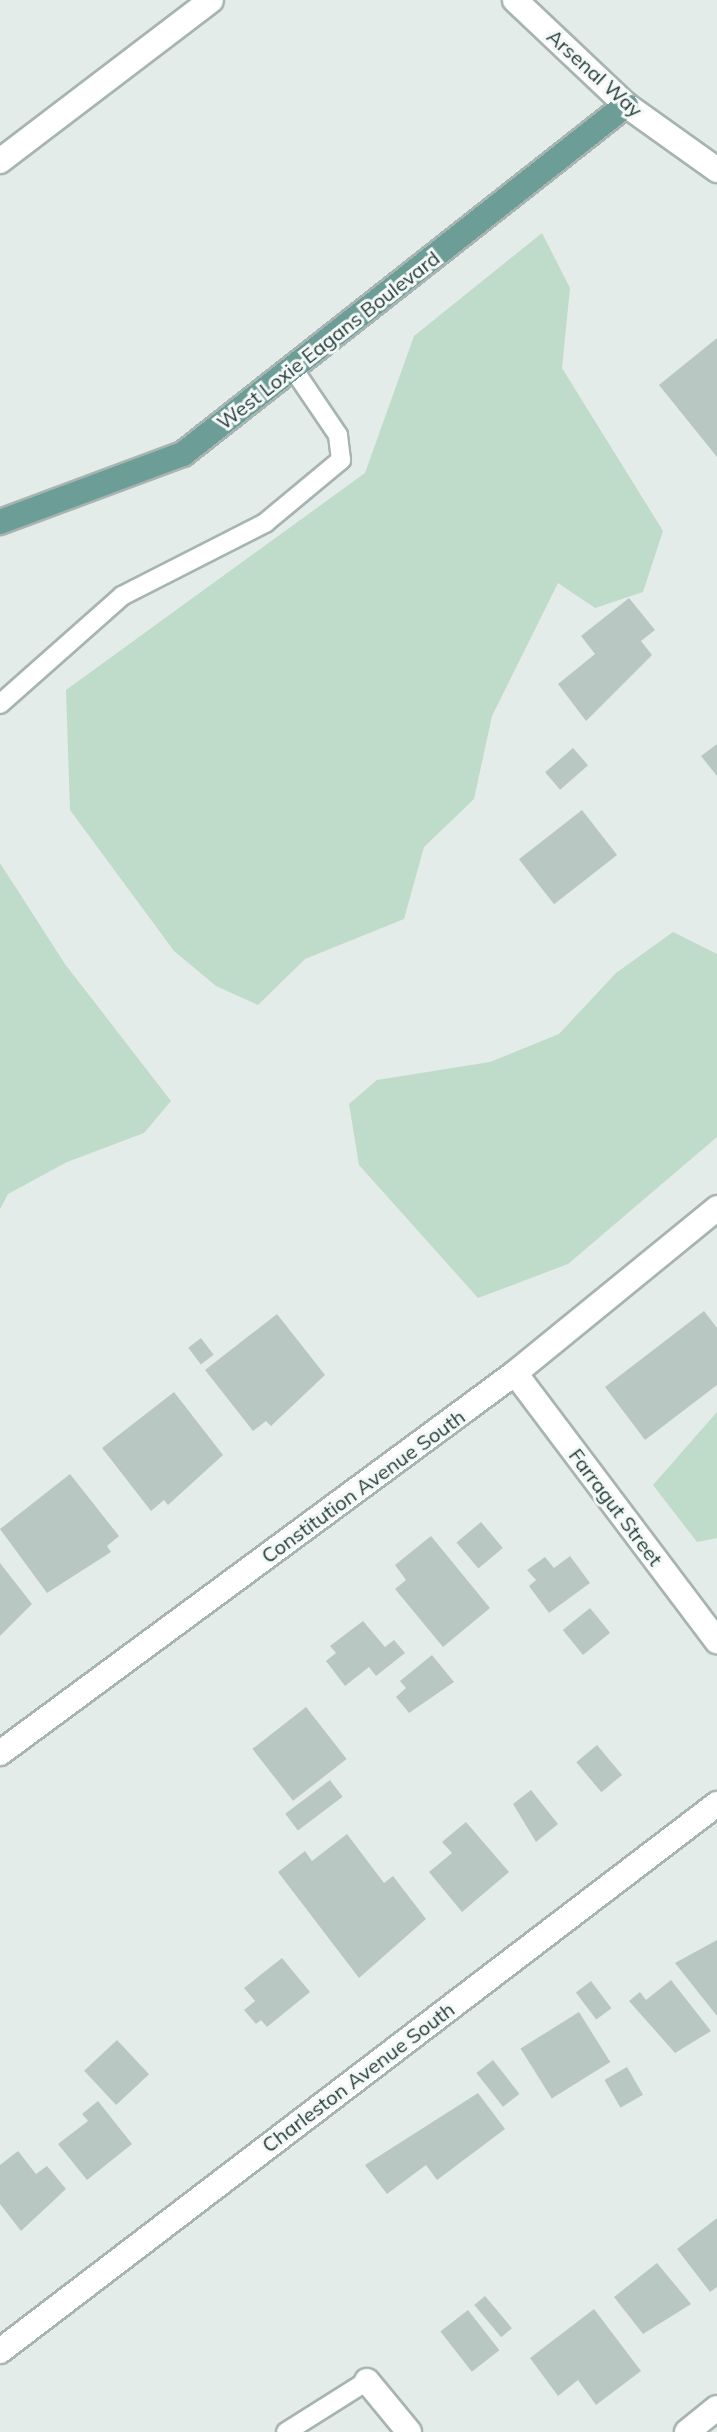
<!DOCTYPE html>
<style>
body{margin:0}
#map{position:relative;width:717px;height:2432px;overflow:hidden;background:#e4ece9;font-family:Mulish,sans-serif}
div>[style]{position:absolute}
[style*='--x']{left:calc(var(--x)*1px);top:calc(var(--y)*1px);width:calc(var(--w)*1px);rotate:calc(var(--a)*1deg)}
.green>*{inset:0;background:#bedcc9}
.building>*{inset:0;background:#b9c7c3;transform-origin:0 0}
.roads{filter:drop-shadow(2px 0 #a7b4b1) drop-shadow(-2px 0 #a7b4b1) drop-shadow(0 2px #a7b4b1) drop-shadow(0 -2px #a7b4b1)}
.service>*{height:18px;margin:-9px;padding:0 9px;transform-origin:9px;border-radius:9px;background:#fff}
.minor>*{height:24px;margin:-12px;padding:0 12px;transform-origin:12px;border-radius:12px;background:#fff}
.secondary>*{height:24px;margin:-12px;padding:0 12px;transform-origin:12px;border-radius:12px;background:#fff}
.primary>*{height:24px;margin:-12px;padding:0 12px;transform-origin:12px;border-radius:12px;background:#6c9e97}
span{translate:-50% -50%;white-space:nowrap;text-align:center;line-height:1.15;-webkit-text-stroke:6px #f4f9f7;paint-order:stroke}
.street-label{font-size:20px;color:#243c39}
</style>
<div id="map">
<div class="green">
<i style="clip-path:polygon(542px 233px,570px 288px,562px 368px,663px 531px,643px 592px,595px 608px,558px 583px,492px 716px,474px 799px,424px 847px,404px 919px,305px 959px,258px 1005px,216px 986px,174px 951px,70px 810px,66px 690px,365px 473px,414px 336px)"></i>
<i style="clip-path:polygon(0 863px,65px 964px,171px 1101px,144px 1133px,67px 1162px,8px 1194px,0 1209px)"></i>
<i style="clip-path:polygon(673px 932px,717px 954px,717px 1137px,568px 1264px,478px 1298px,359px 1165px,349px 1104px,377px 1080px,490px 1062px,559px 1034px,616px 973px)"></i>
<i style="clip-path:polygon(717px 1412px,717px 1538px,697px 1542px,653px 1485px)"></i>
</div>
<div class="building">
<i style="clip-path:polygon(717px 338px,717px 457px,659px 385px)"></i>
<i style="clip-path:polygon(629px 598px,655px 630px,641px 641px,652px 655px,586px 721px,558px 684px,595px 654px,581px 636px)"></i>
<i style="clip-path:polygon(717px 744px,717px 776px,701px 756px)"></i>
<i style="left:573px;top:748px;width:23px;height:37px;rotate:49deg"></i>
<i style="left:582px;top:810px;width:57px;height:80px;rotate:52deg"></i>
<i style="clip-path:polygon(704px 1311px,717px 1328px,717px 1385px,645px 1440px,605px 1387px)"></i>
<i style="clip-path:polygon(277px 1314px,325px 1375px,271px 1426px,266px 1421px,253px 1431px,205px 1370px)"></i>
<i style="left:201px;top:1338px;width:21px;height:16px;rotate:53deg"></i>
<i style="clip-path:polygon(174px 1392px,223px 1455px,168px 1505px,164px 1500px,151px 1511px,102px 1448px)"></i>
<i style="clip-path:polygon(70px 1474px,119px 1536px,107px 1546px,111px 1552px,47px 1593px,0 1529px)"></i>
<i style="left:481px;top:1522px;width:34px;height:32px;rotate:50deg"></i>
<i style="clip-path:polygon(431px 1536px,490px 1608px,443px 1647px,395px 1589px,406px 1580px,395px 1565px)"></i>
<i style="clip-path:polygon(570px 1556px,590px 1583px,549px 1613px,529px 1586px,536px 1580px,527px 1570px,545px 1557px,554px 1568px)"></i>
<i style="clip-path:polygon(0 1563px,32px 1604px,0 1636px)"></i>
<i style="left:590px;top:1608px;width:32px;height:35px;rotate:51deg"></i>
<i style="clip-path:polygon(363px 1621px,385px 1647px,394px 1640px,405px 1653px,376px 1676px,369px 1667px,345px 1686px,326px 1661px,336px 1653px,330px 1646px)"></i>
<i style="clip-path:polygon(432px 1655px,454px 1682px,409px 1713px,396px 1697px,406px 1688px,400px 1681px)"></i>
<i style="left:306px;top:1707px;width:66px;height:68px;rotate:52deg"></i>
<i style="left:597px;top:1745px;width:39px;height:27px;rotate:50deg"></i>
<i style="left:330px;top:1780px;width:21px;height:56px;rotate:53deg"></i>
<i style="clip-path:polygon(531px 1790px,558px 1824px,536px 1842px,513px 1804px)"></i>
<i style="clip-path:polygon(466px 1822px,509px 1872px,462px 1912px,429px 1872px,452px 1853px,442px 1842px)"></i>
<i style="clip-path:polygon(347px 1834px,384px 1883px,393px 1876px,426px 1919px,359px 1978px,278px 1872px,305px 1851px,312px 1861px)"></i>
<i style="clip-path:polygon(717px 1940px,717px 2016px,675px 1963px)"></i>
<i style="clip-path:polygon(282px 1958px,310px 1992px,267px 2027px,261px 2020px,256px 2024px,244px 2010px,255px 2001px,244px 1988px)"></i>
<i style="clip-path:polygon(671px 1980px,711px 2031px,675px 2053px,629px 2001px,640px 1992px,646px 2000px)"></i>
<i style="left:591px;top:1981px;width:34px;height:19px;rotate:53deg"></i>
<i style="left:579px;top:2012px;width:59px;height:69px;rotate:58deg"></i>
<i style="left:117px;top:2040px;width:47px;height:45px;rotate:47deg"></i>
<i style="left:493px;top:2060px;width:43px;height:21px;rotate:52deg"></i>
<i style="left:627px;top:2067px;width:32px;height:26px;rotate:60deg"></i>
<i style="clip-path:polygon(478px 2093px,505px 2129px,437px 2180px,426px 2165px,387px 2194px,365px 2165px)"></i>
<i style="clip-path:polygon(98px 2101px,132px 2144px,87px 2180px,58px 2144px,88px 2121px,82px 2114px)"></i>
<i style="clip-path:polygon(18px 2151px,36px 2174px,47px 2166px,66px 2189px,21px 2231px,0 2204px,0 2165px)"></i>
<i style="clip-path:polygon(717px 2218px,717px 2287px,710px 2292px,677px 2249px)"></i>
<i style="clip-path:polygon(657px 2263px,691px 2304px,643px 2334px,614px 2297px)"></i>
<i style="left:485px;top:2296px;width:42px;height:14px;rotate:50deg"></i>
<i style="clip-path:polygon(594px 2309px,641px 2371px,596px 2405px,578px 2380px,558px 2396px,530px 2358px)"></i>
<i style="left:468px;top:2310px;width:51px;height:35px;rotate:52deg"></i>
</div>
<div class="roads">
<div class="service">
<i style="--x:0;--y:704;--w:163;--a:-41.5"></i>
<i style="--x:122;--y:596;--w:161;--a:-27"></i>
<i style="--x:265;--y:523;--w:99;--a:-39.7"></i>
<i style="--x:341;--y:460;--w:25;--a:-97"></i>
<i style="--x:338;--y:435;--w:82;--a:-124.1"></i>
<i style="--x:286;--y:2432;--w:96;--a:-32.2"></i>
</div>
<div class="minor">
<i style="--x:0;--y:161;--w:265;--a:-37.3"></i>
<i style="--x:515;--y:1373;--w:336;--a:53"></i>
<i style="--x:0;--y:1753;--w:640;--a:-36.42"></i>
<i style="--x:515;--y:1373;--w:261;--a:-39.2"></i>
<i style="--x:0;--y:2351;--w:902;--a:-37.34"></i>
<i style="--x:367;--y:2381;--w:66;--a:50.5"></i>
<i style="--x:687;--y:2432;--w:38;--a:-39"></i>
</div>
<div class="secondary">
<i style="--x:515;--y:0;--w:153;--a:43.4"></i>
<i style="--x:626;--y:105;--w:112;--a:35.5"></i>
</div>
<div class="primary">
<i style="--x:0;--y:522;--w:195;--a:-20.4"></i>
<i style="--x:183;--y:454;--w:564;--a:-38.23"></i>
</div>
</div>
<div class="street-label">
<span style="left:595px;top:73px;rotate:42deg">Arsenal Way</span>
<span style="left:328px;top:340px;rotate:-38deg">West Loxie Eagans Boulevard</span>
<span style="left:363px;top:1486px;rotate:-36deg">Constitution Avenue South</span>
<span style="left:616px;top:1507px;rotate:53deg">Farragut Street</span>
<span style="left:358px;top:2077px;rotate:-37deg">Charleston Avenue South</span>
</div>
</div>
